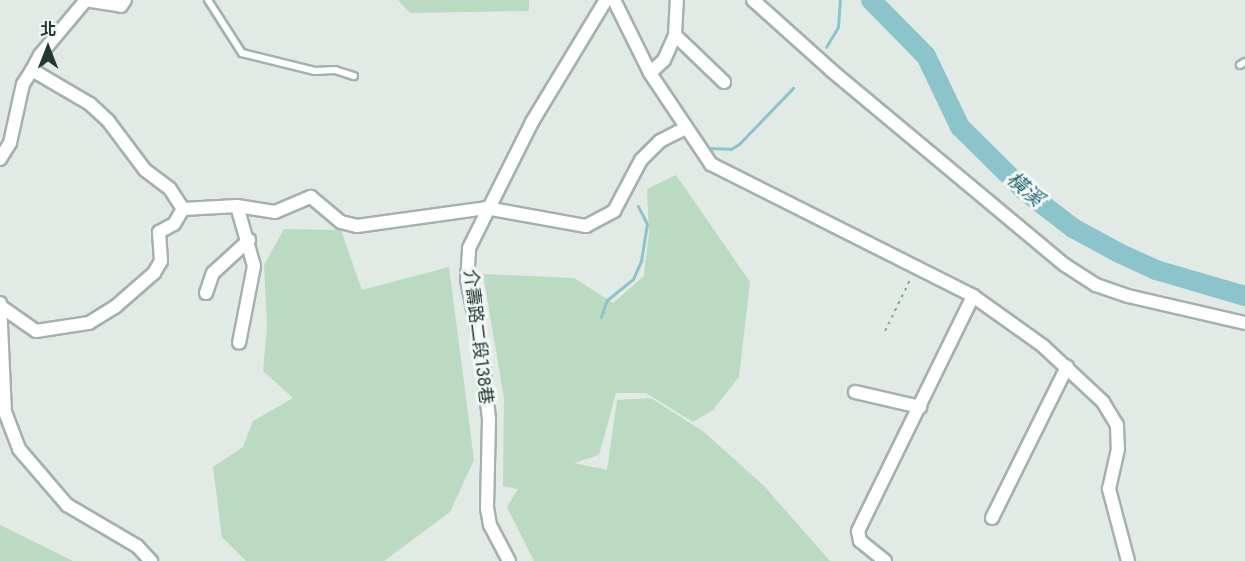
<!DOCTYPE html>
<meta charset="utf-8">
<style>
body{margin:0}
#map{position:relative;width:1245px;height:561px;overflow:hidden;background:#e1eae5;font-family:Jost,"Noto Sans TC",sans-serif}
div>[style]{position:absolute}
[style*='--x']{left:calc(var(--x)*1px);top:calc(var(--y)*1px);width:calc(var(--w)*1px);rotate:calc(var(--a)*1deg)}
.green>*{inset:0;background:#bbdac2}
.stream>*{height:3px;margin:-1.5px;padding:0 1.5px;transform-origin:1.5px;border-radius:1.5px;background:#8cc4cb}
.river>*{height:20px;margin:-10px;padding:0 10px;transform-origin:10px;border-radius:10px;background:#8cc4cb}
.path>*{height:2px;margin-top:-1px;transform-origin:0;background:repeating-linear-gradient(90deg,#83ab9d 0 3px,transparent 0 7.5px)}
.roads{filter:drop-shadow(2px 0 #a4b1ac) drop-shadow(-2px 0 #a4b1ac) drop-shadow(0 2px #a4b1ac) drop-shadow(0 -2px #a4b1ac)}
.service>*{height:6px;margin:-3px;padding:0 3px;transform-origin:3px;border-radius:3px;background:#fff}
.minor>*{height:12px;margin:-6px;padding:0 6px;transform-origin:6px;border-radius:6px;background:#fff}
span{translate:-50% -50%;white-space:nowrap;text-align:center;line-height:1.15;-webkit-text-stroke:6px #f1f7f4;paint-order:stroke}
.street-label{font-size:18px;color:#223932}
.water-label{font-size:20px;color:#226570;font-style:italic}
.north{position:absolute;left:18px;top:18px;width:60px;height:60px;-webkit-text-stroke:4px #f1f7f4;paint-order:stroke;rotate:0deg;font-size:16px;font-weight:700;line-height:24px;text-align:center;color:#223932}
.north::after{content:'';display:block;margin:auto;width:21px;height:27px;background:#223932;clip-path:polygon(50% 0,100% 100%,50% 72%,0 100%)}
</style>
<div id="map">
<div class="green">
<i style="clip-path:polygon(398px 0,529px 0,529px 11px,410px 13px)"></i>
<i style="clip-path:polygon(676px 175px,750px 282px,739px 377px,713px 410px,693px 422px,646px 393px,616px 393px,599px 455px,574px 463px,607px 470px,617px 400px,651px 398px,704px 432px,763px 485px,830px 561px,534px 561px,507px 507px,518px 489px,503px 486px,504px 398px,483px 274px,574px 278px,613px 303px,644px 276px,649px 232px,647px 189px)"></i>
<i style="clip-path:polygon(284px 229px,341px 230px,362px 290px,449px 267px,474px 460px,450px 512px,384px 561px,246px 561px,222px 537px,213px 467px,243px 447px,253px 421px,293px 398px,263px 371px,267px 327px,264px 265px)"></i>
<i style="clip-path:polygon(0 525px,73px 561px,0 561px)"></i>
</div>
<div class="stream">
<i style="--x:826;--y:47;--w:23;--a:-59"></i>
<i style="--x:838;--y:27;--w:27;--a:-86"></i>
<i style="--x:706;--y:148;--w:25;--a:2"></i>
<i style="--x:731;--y:149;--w:9;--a:-32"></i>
<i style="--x:739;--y:144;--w:78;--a:-46"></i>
<i style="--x:601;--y:317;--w:18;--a:-71"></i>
<i style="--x:607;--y:300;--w:33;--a:-39"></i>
<i style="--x:633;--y:279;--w:20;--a:-66"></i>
<i style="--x:641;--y:261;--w:37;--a:-81"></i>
<i style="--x:647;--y:224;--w:20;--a:-117"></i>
</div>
<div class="river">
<i style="--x:871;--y:0;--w:78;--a:45.5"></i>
<i style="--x:926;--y:56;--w:79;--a:64.4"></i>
<i style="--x:960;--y:127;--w:91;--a:44.6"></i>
<i style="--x:1025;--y:191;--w:61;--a:37.6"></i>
<i style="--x:1073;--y:228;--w:52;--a:28.5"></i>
<i style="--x:1119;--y:253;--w:41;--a:24.7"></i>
<i style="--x:1156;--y:270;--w:93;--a:16.3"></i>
</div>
<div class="path">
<i style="--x:885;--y:331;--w:59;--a:-63.9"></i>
</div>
<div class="roads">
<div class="service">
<i style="--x:208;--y:0;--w:63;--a:57.3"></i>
<i style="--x:242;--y:53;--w:75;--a:13.9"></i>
<i style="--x:315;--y:71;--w:20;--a:-3"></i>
<i style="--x:335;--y:70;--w:20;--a:18"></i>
<i style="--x:1240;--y:65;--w:6;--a:-31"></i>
</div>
<div class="minor">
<i style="--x:85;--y:0;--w:36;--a:9"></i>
<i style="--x:121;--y:6;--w:7;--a:-56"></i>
<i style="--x:614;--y:0;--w:81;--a:63.7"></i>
<i style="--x:650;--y:73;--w:110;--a:56.2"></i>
<i style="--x:711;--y:164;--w:293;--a:26.7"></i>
<i style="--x:973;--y:296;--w:86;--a:35.5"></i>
<i style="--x:1043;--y:346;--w:82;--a:43"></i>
<i style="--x:1103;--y:402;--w:27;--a:59"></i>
<i style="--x:1117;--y:425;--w:24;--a:88"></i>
<i style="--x:1118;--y:449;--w:41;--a:102.7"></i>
<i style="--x:1109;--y:489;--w:74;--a:75.2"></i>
<i style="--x:753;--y:0;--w:106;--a:41.9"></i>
<i style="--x:832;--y:71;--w:303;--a:39.8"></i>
<i style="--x:1065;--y:265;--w:37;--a:33"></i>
<i style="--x:1096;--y:285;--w:34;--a:19"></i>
<i style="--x:1128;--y:296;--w:120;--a:13"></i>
<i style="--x:675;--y:35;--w:68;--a:43.8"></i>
<i style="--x:32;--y:70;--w:17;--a:-62"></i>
<i style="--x:40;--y:55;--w:72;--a:-50.1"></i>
<i style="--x:650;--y:73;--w:19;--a:-43"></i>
<i style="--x:664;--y:60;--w:27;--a:-66"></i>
<i style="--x:675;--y:35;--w:35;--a:-87"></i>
<i style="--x:0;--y:159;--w:19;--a:-58"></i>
<i style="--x:10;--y:143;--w:60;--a:-77.6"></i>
<i style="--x:23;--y:84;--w:17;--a:-57"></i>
<i style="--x:32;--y:70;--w:67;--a:30.4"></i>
<i style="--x:90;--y:104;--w:26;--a:43"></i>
<i style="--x:109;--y:122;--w:60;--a:53.1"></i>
<i style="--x:145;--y:170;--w:31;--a:37"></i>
<i style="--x:170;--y:189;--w:24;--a:57"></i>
<i style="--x:183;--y:209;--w:54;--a:-3.2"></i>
<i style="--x:237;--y:206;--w:38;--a:9"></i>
<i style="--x:275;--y:212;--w:39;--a:-23"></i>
<i style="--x:311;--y:197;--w:39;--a:40"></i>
<i style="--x:341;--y:222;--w:16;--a:14"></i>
<i style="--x:357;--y:226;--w:130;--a:-7.9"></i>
<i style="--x:486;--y:208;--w:102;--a:10.2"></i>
<i style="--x:586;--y:226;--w:32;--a:-28"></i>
<i style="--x:614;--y:211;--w:58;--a:-62.1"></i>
<i style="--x:641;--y:160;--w:27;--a:-45"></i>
<i style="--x:660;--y:141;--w:28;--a:-27"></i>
<i style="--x:237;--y:206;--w:62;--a:74.2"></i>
<i style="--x:254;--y:266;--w:78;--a:101"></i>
<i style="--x:206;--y:293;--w:21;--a:-71"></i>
<i style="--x:213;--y:273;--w:49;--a:-42.5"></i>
<i style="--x:0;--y:303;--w:109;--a:87.4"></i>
<i style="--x:5;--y:412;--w:40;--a:69"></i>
<i style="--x:19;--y:449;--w:74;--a:49.4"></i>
<i style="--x:67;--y:505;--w:81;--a:30.4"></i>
<i style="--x:137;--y:546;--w:21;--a:47"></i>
<i style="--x:3;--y:308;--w:40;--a:34.9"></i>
<i style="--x:36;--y:331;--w:54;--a:-8.6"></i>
<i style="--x:89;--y:323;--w:31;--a:-32"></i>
<i style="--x:115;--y:307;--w:52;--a:-41.1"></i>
<i style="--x:154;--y:273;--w:14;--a:-60"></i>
<i style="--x:161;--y:261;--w:29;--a:-94"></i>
<i style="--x:159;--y:232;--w:17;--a:-28"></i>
<i style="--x:174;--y:224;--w:17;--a:-59"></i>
<i style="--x:855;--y:392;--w:67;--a:13"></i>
<i style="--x:992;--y:518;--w:169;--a:-63.6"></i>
<i style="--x:509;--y:561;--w:41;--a:-117.8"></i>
<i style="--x:490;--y:525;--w:17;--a:-100"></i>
<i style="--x:487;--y:508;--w:89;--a:-88.7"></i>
<i style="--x:489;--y:419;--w:71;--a:-96.4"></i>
<i style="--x:481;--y:348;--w:69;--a:-101.6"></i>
<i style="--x:467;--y:280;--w:32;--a:-86"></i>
<i style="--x:469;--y:248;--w:141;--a:-63.4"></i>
<i style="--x:532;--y:122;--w:143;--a:-58.8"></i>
<i style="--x:885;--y:561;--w:32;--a:-141"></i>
<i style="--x:860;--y:541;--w:10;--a:-101"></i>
<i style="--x:858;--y:531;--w:262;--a:-63.9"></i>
</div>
</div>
<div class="street-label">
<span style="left:478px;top:337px;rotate:83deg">介壽路二段138巷</span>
</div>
<div class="water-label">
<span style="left:1025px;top:189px;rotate:41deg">橫溪</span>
</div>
<div class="north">北</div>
</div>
